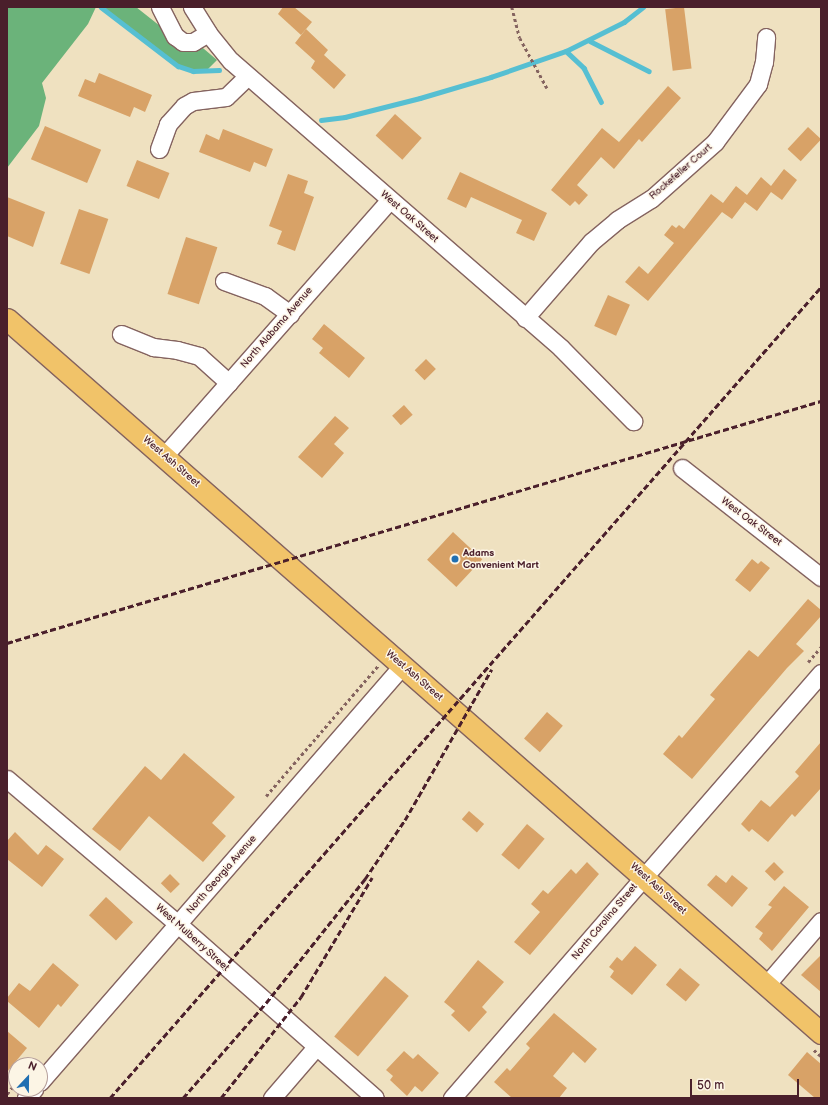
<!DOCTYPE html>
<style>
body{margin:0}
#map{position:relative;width:828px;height:1105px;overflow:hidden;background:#efe1c0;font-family:"Balsamiq Sans",sans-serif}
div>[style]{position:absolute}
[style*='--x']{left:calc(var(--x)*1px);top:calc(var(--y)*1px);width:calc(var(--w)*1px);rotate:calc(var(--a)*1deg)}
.forest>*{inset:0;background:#6bb37a}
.stream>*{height:4.5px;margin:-2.25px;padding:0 2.25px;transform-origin:2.25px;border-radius:2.25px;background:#56bfd2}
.building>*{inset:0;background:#d8a267;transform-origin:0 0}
.path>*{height:2.5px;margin-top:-1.25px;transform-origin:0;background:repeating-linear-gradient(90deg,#84635f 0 3px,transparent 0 6px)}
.roads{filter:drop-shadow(1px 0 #84635f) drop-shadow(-1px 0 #84635f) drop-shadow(0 1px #84635f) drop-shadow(0 -1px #84635f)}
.minor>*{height:17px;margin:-8.5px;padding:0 8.5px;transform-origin:8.5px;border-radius:8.5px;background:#fff}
.major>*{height:21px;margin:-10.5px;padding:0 10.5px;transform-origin:10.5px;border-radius:10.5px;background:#f1c369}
.rail>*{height:3px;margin-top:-1.5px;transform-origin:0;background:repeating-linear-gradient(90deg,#4a1f2b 0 6px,transparent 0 9px)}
.dots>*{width:11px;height:11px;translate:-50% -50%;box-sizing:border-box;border:2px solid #fcf5e5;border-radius:50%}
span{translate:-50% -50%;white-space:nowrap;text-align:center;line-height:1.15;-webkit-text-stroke:3px #fcf5e5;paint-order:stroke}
.street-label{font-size:10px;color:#4a1f2b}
.poi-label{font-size:10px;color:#4a1f2b;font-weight:700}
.left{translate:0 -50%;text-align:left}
.frame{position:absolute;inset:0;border:8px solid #4a1f2b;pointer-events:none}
.north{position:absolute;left:8px;top:1057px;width:40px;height:40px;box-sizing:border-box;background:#fcf5e5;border:1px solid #b59f9b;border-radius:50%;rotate:22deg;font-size:11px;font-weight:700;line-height:16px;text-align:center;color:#4a1f2b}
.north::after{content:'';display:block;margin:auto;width:14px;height:18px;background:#1f6fb2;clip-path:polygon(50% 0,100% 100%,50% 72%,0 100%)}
.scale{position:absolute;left:690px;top:1079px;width:109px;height:18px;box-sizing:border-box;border:2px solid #4a1f2b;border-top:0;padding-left:5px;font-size:12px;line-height:14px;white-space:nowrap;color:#4a1f2b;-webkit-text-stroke:3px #fcf5e5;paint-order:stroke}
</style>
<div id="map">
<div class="forest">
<i style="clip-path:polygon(7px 7px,96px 7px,88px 24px,42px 83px,46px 98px,39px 126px,7px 168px)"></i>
<i style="clip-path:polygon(101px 7px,136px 7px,184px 45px,197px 43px,217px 60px,207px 70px,193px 71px,178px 66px)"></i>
</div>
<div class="stream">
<i style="--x:101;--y:7;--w:97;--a:37.5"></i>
<i style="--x:178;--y:66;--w:16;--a:18"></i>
<i style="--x:193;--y:71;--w:26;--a:-2"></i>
<i style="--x:590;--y:41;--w:66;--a:27"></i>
<i style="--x:566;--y:51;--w:25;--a:43"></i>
<i style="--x:584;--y:68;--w:38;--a:63"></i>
<i style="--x:321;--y:120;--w:24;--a:-7"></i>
<i style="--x:345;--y:117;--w:77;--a:-14.2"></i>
<i style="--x:420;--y:98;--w:74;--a:-16.5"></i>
<i style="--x:491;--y:77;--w:79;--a:-19.1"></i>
<i style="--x:566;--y:51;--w:65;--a:-26.6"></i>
<i style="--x:624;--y:22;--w:24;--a:-38"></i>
</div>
<div class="building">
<i style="clip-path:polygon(283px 7px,294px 7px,312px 22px,301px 35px,278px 14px)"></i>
<i style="left:684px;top:7px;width:62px;height:19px;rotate:83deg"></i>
<i style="clip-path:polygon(306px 29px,328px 50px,324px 55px,346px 75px,334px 89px,311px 68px,315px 61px,295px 43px)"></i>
<i style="clip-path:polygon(99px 73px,152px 95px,145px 112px,134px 107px,130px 117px,78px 96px,85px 79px,95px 83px)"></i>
<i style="clip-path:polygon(668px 86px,681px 98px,642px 142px,639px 139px,614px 169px,601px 157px,577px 185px,588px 195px,579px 205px,575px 201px,570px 206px,551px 190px,602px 128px,619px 142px)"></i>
<i style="left:395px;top:114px;width:36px;height:29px;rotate:42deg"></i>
<i style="left:45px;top:126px;width:61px;height:36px;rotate:23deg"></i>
<i style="left:808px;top:127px;width:18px;height:30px;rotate:43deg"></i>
<i style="clip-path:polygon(223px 129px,273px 149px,266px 167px,254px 162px,250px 172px,199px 152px,206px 134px,219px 140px)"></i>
<i style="left:137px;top:160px;width:35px;height:28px;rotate:22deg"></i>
<i style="clip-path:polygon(784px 169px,797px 180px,782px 200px,771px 192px,757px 211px,745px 202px,732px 219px,722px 212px,648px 301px,625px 282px,639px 266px,648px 274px,674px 243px,664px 235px,672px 225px,676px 228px,679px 225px,684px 229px,711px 194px,723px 203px,736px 186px,747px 195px,761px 177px,771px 186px)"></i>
<i style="clip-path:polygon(460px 172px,547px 213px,534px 241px,516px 233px,522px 220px,471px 197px,466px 208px,447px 199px)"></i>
<i style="clip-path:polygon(288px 174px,308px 181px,304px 193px,314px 197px,295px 251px,277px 244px,282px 231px,269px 226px)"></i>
<i style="clip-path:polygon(7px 197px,45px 212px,33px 247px,7px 236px)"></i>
<i style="left:79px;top:209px;width:31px;height:58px;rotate:19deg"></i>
<i style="left:186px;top:237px;width:33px;height:60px;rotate:18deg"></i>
<i style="left:608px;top:295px;width:24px;height:34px;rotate:24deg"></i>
<i style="clip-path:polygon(324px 324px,365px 358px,349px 378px,319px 353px,323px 348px,312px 339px)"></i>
<i style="left:426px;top:359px;width:14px;height:16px;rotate:45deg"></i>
<i style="left:404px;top:405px;width:13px;height:16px;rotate:48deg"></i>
<i style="clip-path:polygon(335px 416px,349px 428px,334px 444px,344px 453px,322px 478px,298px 457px)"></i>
<i style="left:453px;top:532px;width:40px;height:38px;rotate:43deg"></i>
<i style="clip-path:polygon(752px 559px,758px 564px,761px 561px,770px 568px,750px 592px,735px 580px)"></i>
<i style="clip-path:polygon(808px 599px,821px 610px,821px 616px,796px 644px,804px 651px,787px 668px,692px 779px,663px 754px,679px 735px,682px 738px,715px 699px,710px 695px,749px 650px,758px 657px)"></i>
<i style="left:547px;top:712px;width:21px;height:35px;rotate:41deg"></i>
<i style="clip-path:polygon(821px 742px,821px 788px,795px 817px,792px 814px,768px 842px,752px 829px,749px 832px,741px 824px,761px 800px,770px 807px,799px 776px,795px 772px)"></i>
<i style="clip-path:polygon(184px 753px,235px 797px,212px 823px,226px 836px,203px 862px,149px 816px,120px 851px,92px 829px,145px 766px,161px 780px)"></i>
<i style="left:469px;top:811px;width:20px;height:11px;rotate:41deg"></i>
<i style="left:527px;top:824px;width:23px;height:40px;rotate:40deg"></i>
<i style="clip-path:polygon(15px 832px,38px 855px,46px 845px,64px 859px,42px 887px,7px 859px,7px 841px)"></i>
<i style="clip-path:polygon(587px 862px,599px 874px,530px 955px,514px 942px,540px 912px,531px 904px,543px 890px,548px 894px,571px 869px,576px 874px)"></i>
<i style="left:774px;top:862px;width:14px;height:13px;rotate:45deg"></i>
<i style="left:170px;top:874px;width:14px;height:13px;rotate:45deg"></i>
<i style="clip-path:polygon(716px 875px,726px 883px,732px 875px,748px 888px,732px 907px,707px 885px)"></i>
<i style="clip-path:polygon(784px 886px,809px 907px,772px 951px,759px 939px,763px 933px,755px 927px,772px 907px,768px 905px)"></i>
<i style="left:106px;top:897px;width:37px;height:25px;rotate:43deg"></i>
<i style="clip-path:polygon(635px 946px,657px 965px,632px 995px,610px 977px,614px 971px,609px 967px,617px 957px,622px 961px)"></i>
<i style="clip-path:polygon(821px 955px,821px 992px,801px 975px)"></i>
<i style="clip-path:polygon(478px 960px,504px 982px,482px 1007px,487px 1012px,469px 1032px,451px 1015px,455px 1011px,444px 1002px)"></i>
<i style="clip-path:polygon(53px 963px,79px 985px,61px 1007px,58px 1004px,39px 1028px,7px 1001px,7px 998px,19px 983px,30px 991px)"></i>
<i style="left:680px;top:968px;width:26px;height:22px;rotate:40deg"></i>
<i style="left:385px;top:976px;width:31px;height:79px;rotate:40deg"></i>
<i style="clip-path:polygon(554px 1013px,597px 1049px,585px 1063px,573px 1052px,553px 1076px,567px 1088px,559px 1098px,512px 1098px,494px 1082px,507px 1068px,510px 1071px,530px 1048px,526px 1044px)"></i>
<i style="clip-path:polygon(7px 1031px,27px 1048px,7px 1072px)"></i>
<i style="clip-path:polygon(404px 1051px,413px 1059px,418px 1054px,439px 1073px,422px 1092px,415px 1086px,407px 1096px,390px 1080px,393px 1076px,386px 1070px)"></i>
<i style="clip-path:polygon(807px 1052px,821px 1064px,821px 1098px,815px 1098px,788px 1075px)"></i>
</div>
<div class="path">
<i style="--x:512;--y:7;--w:32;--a:76"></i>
<i style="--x:520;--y:38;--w:57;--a:61.6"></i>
<i style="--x:808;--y:662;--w:20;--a:-49"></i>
<i style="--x:266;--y:796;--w:172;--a:-49.3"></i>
<i style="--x:814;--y:1050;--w:9;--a:41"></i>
<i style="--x:7;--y:1094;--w:11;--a:-52"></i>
</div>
<div class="roads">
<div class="minor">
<i style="--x:160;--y:7;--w:33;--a:63"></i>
<i style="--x:175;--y:36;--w:10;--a:37"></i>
<i style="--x:183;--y:42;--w:10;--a:0"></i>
<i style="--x:193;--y:42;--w:17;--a:-31"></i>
<i style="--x:192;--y:7;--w:31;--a:58"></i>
<i style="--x:208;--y:33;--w:36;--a:51"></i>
<i style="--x:231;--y:61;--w:437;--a:41"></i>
<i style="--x:561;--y:348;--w:103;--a:45.4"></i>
<i style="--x:159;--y:149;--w:27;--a:-70"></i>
<i style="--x:168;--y:124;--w:24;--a:-48"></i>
<i style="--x:184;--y:106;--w:10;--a:-29"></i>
<i style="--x:193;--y:101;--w:33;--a:-7"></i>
<i style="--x:226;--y:97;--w:30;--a:-44"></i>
<i style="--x:224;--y:281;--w:44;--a:20.1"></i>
<i style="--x:265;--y:296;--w:31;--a:36"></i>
<i style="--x:525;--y:318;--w:101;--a:-49"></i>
<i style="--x:591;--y:242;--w:34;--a:-40"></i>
<i style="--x:617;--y:220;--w:40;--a:-32"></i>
<i style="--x:651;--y:199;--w:86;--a:-41.7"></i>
<i style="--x:715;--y:142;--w:72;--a:-53.4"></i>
<i style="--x:758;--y:84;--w:23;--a:-75"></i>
<i style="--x:764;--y:62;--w:25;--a:-85"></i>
<i style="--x:121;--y:334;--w:35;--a:22"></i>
<i style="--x:153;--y:347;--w:24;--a:7"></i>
<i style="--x:177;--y:350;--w:23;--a:15"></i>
<i style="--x:199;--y:356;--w:40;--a:42"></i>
<i style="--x:164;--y:456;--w:341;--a:-48.6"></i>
<i style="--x:682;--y:468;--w:177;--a:38.1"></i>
<i style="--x:7;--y:779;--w:226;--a:40.3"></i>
<i style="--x:179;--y:925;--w:261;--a:41.4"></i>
<i style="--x:766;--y:985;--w:84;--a:-49.3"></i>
<i style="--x:40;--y:1082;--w:551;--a:-48.97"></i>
<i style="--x:26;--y:1098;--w:12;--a:-48"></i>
<i style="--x:272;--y:1098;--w:67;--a:-49.2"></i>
<i style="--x:452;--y:1098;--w:563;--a:-49.03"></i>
</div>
<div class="major">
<i style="--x:7;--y:319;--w:1083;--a:41.26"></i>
</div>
</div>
<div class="rail">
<i style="--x:7;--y:643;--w:849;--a:-16.56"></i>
<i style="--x:110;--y:1098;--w:1079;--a:-48.76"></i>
<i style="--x:183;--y:1098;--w:126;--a:-48.9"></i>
<i style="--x:266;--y:1003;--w:159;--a:-51.4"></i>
<i style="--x:365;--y:879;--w:71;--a:-55.9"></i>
<i style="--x:405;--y:820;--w:174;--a:-60.1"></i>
<i style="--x:221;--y:1098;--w:129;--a:-51.6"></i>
<i style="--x:301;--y:997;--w:139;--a:-59.2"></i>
</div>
<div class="dots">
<i style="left:455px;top:559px;background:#1f6fb2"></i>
</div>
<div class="street-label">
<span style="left:681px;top:172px;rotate:-41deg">Rockefeller Court</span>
<span style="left:409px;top:217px;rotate:41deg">West Oak Street</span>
<span style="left:277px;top:328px;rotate:-49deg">North Alabama Avenue</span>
<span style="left:171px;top:462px;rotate:41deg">West Ash Street</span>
<span style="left:751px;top:522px;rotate:37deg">West Oak Street</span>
<span style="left:414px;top:676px;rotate:41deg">West Ash Street</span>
<span style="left:222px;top:875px;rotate:-49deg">North Georgia Avenue</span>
<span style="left:658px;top:889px;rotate:42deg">West Ash Street</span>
<span style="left:605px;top:922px;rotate:-50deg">North Carolina Street</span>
<span style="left:192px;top:938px;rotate:42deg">West Mulberry Street</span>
</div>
<div class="poi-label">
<span class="left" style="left:463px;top:559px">Adams<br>Convenient Mart</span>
</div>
<div class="frame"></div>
<div class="north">N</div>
<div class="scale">50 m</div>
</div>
